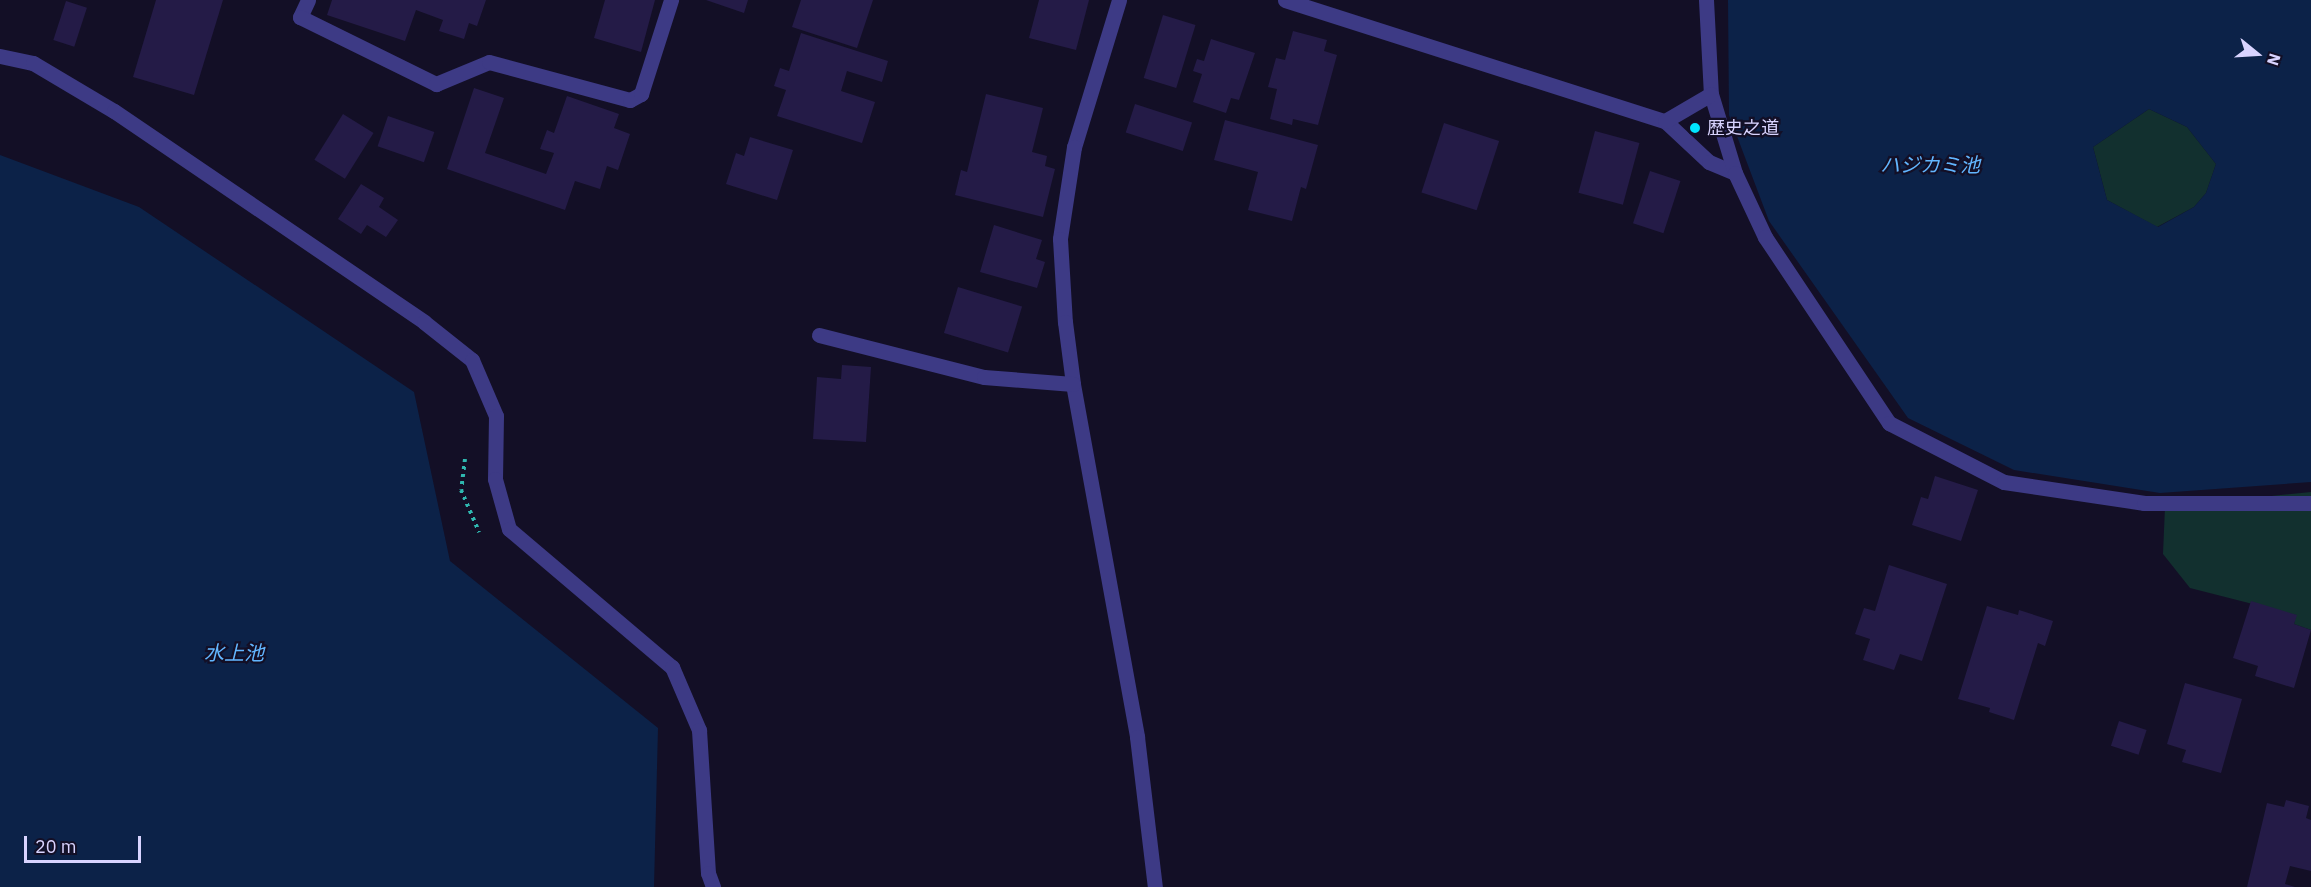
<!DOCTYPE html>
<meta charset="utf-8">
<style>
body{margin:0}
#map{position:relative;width:2311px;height:887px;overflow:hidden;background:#130f26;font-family:"IBM Plex Sans","Noto Sans JP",sans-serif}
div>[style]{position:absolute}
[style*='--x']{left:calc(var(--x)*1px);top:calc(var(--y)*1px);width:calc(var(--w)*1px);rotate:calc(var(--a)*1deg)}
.green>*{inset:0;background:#12302f}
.water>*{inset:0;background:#0c2248}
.building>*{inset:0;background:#241b47;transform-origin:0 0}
.path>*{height:4px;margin-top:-2px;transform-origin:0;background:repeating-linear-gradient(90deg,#2fb8b0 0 3px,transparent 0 7.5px)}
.minor>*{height:15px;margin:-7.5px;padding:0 7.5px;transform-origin:7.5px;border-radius:7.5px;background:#3d3a85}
.dots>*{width:16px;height:16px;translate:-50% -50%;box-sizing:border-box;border:3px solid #130f26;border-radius:50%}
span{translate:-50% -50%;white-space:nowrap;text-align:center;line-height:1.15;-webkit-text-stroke:4.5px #130f26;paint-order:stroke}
.poi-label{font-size:18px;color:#d9d4ff}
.left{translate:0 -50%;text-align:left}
.water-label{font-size:20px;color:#62b6ff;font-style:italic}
.north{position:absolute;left:2227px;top:24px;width:60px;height:60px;-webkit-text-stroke:4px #130f26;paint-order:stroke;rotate:108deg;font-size:16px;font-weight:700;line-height:24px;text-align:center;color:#d9d4ff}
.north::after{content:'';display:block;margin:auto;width:21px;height:27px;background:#d9d4ff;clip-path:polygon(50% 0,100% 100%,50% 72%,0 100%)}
.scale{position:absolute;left:24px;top:836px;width:117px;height:27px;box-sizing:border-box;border:3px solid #d9d4ff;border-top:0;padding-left:8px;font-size:18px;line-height:21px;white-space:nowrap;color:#d9d4ff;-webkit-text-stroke:4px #130f26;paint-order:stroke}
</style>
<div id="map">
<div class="green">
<i style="clip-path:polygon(2149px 109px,2187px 127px,2216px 164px,2206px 193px,2194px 207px,2157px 227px,2107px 200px,2093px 147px)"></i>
<i style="clip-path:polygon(2311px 492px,2311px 630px,2294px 624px,2296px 615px,2190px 588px,2163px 554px,2165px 507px)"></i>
</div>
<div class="water">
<i style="clip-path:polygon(evenodd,1728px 0,2311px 0,2311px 482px,2160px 493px,2014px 470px,1908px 418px,1769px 221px,1729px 115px,1728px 0,2149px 109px,2187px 127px,2216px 164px,2206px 193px,2194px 207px,2158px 227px,2107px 200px,2093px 147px,2149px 109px)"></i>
<i style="clip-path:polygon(0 155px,139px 207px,414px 392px,450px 561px,658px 728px,654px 887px,0 887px)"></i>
</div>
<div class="building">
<i style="clip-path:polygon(156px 0,223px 0,194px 95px,133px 77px)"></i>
<i style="clip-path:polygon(332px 0,486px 0,477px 26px,469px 23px,464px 39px,439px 31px,443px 20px,416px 10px,405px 41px,327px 15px)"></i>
<i style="clip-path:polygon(605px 0,655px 0,641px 52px,594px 38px)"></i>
<i style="clip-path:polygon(706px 0,748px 0,744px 13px)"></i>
<i style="clip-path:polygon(801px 0,873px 0,857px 48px,792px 27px)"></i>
<i style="clip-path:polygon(1039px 0,1089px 0,1076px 50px,1029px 38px)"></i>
<i style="left:66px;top:1px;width:22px;height:41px;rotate:18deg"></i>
<i style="left:1163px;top:15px;width:34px;height:66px;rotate:17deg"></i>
<i style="clip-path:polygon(1293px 31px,1327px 40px,1324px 51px,1337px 55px,1318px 125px,1293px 119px,1292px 125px,1270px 119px,1277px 89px,1268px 87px,1276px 58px,1285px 60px)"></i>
<i style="clip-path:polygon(801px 33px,888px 61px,882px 82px,847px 71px,841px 91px,875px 102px,862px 143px,777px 116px,786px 90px,774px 86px,780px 68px,789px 71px)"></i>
<i style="clip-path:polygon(1211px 39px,1255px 53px,1239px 100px,1231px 98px,1226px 113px,1193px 102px,1202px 74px,1193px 71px,1197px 59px,1204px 61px)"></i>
<i style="clip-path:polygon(474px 88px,504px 98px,485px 153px,546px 174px,554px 153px,540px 149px,547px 130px,554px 133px,567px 96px,619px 114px,614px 128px,630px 134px,618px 170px,607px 166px,600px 189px,575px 181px,565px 210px,447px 169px)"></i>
<i style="clip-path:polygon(986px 94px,1043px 108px,1032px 152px,1047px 156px,1045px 166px,1055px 169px,1043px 217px,955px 195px,961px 170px,967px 172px)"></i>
<i style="left:1135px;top:104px;width:60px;height:30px;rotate:18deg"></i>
<i style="left:343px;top:114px;width:36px;height:54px;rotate:32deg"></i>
<i style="left:388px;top:116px;width:49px;height:32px;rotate:19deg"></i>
<i style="clip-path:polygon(1225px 120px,1318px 145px,1306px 189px,1301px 187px,1292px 221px,1248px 210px,1258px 172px,1214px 160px)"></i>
<i style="left:1444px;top:123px;width:58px;height:73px;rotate:18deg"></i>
<i style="left:1595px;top:131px;width:46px;height:64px;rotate:15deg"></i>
<i style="clip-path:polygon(750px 137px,793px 150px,777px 200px,726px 184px,736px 153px,744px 156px)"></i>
<i style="left:1650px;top:171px;width:32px;height:55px;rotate:18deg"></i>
<i style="clip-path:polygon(361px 184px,384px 198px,379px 207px,398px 220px,386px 237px,367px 225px,361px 234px,338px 219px)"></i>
<i style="clip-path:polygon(994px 225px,1042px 240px,1036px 259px,1045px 262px,1037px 288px,980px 272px)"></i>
<i style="left:958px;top:287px;width:67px;height:48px;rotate:17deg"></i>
<i style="clip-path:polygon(842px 365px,871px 367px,866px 442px,813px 439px,817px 377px,841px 379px)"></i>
<i style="clip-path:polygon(1935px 476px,1978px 490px,1961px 541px,1912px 525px,1921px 497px,1928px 499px)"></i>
<i style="clip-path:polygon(1889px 565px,1947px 584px,1922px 661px,1900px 654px,1894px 670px,1863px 660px,1870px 639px,1855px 634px,1864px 608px,1875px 611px)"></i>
<i style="clip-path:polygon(2251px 601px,2297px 615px,2294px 624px,2311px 630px,2294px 688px,2255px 676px,2258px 666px,2233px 658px)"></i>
<i style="clip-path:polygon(1987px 606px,2018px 615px,2019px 610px,2053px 621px,2045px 646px,2038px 643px,2014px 720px,1989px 712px,1990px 708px,1958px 699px)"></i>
<i style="clip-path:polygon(2185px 683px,2242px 699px,2221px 773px,2182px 762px,2186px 750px,2167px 744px)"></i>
<i style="left:2119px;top:721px;width:29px;height:26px;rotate:18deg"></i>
<i style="clip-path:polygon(2286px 800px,2309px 806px,2306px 818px,2311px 820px,2311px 871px,2290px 866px,2285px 884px,2295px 887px,2247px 887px,2267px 803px,2284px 807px)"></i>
</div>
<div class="path">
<i style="--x:465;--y:459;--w:31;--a:97"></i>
<i style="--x:461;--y:490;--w:46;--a:66.8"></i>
</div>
<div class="minor">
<i style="--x:308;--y:0;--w:19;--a:115"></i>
<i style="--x:300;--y:17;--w:152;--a:26.2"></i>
<i style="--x:436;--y:84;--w:57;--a:-22.5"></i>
<i style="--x:489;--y:62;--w:146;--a:15.1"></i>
<i style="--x:630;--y:100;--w:13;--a:-29"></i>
<i style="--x:641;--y:94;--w:99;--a:-72.3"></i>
<i style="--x:1119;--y:0;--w:154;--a:107"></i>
<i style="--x:1074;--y:147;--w:93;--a:98.7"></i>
<i style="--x:1060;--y:239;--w:83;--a:86.6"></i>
<i style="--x:1065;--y:322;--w:63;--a:82.6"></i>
<i style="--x:1073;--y:384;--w:359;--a:79.7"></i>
<i style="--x:1137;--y:737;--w:151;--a:83.2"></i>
<i style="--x:1285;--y:0;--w:399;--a:17.7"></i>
<i style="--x:1665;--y:121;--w:60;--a:43"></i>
<i style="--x:1709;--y:162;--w:28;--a:23"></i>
<i style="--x:1706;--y:0;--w:94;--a:87"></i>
<i style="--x:1711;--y:94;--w:83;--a:73.1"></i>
<i style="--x:1735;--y:173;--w:71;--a:64.9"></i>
<i style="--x:1765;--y:237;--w:224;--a:56.3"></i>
<i style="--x:1889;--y:423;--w:129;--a:27.2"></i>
<i style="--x:2004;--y:482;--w:142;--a:8.5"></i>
<i style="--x:2144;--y:503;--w:167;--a:0"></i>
<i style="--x:0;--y:56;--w:34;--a:12"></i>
<i style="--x:33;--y:63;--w:94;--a:30.7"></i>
<i style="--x:114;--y:111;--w:375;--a:34.2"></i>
<i style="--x:424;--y:322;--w:61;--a:38.4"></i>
<i style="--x:472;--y:360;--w:61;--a:66.8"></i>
<i style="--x:496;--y:416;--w:63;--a:90.9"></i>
<i style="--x:495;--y:479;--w:52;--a:74.4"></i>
<i style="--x:509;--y:529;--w:214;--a:40.3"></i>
<i style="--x:672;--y:667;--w:69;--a:66.8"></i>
<i style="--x:699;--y:730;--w:143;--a:86.4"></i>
<i style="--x:708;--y:873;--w:15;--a:70"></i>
<i style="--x:1665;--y:121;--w:53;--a:-30.4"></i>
<i style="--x:819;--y:335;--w:170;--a:14.3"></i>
<i style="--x:984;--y:377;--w:89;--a:4.5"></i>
</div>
<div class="dots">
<i style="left:1695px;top:128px;background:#00e5ff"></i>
</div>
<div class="poi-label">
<span class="left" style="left:1707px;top:128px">歴史之道</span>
</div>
<div class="water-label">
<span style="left:1930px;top:164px">ハジカミ池</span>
<span style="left:234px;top:652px">水上池</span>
</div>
<div class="north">N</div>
<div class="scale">20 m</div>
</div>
